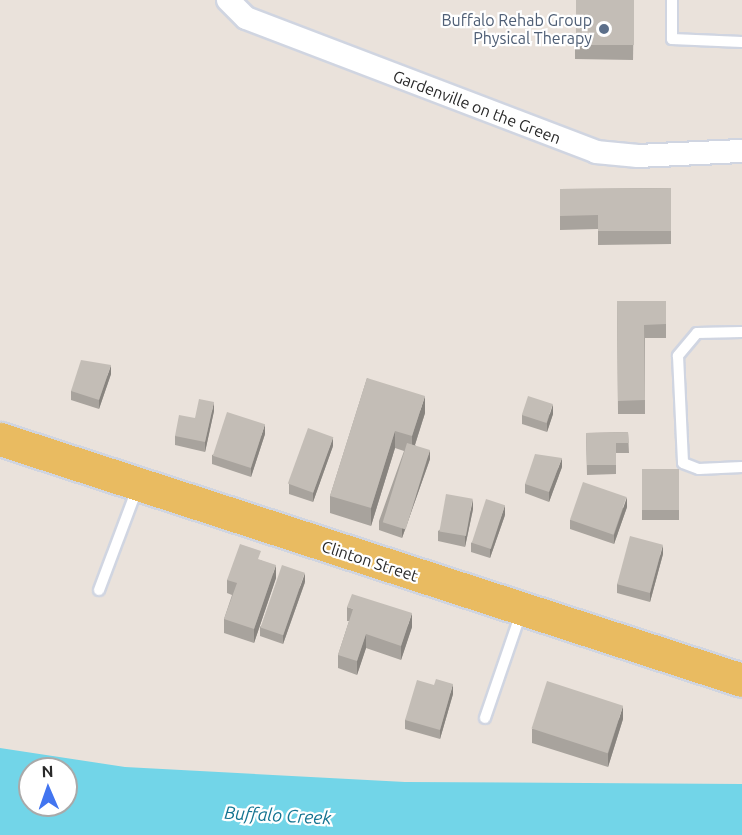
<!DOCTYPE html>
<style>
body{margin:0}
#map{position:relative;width:742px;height:835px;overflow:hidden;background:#eae2db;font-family:Ubuntu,sans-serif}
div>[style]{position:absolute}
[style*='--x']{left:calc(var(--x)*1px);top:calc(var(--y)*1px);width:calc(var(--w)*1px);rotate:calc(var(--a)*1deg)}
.water>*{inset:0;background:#72d5e8}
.roads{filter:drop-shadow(2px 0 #d0d5e1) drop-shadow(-2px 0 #d0d5e1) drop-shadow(0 2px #d0d5e1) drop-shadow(0 -2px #d0d5e1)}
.lane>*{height:10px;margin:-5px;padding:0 5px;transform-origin:5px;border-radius:5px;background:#fff}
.street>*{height:22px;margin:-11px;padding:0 11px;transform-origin:11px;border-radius:11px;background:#fff}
.primary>*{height:33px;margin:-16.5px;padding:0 16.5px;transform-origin:16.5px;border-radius:16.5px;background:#e9bb61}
.wall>*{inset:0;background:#a8a39d;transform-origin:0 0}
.shaded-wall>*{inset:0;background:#88847f}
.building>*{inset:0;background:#c3bdb6;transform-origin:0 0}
.dots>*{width:16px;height:16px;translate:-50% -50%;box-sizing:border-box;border:3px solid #fff;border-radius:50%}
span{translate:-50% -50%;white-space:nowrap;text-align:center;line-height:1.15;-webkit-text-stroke:4.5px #fff;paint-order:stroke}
.service-label{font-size:16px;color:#4e5e75}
.right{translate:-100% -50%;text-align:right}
.street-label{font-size:16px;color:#292929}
.water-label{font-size:18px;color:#147491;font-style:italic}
.north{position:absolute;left:18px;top:757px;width:60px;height:60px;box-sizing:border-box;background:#fff;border:2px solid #a9a9a9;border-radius:50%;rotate:358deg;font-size:16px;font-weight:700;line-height:24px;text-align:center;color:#292929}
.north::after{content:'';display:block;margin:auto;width:21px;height:27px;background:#4275f0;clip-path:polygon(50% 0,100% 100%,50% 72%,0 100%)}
</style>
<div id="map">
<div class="water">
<i style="clip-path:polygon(evenodd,0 748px,125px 767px,405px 782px,742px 784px,742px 835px,0 835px,0 748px,30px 769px,66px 769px,66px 805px,30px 805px,30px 769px)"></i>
</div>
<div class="roads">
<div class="lane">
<i style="--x:672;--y:0;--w:39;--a:90"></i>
<i style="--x:672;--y:39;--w:70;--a:2.5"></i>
<i style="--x:742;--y:332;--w:45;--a:178.7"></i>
<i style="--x:697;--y:333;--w:30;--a:130"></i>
<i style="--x:678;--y:356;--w:107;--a:87.3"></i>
<i style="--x:683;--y:463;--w:17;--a:21"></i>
<i style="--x:699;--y:469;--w:43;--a:-2.7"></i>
<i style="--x:99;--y:590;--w:111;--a:-69.4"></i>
<i style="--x:485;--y:718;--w:111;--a:-71.1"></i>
</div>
<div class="street">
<i style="--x:228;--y:0;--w:25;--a:45"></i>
<i style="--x:246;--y:18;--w:375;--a:20.9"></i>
<i style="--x:596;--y:152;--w:42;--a:5.4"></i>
<i style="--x:638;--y:156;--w:104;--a:-2.8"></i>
</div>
<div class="primary">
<i style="--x:0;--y:439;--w:780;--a:17.99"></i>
</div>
</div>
<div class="wall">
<i style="clip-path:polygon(634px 0,633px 60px,575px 59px,575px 45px)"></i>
<i style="clip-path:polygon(671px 188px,671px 244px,598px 245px,598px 229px,560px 230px,560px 189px)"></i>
<i style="clip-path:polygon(617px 301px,666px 301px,666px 338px,645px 338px,645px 414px,618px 414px)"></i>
<i style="clip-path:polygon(111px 374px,99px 409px,71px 400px,71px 391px)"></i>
<i style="clip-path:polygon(367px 378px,425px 413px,415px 445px,430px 459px,402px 538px,379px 530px,379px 521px,404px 451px,395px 448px,371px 526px,330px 513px,330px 496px)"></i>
<i style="clip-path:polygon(214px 411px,205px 452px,175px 445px,175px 436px,195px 418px)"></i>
<i style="clip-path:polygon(553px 414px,547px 432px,522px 424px,522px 415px)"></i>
<i style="clip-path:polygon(628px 432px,629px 453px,616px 453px,616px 474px,587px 475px,586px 433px)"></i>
<i style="clip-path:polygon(265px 434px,251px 477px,212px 464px,212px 455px)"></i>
<i style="clip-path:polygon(333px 446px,313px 502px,289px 494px,289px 484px)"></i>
<i style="clip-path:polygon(562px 467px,549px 502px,525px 493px,525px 484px)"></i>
<i style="left:642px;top:469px;width:37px;height:51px"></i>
<i style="clip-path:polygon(627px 507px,614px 544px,570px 529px,570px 520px)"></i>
<i style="clip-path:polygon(473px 509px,465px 547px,438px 541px,438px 531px)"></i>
<i style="clip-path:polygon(505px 515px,490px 558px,471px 552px,471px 543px)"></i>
<i style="clip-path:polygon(663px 554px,650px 602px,617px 593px,617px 584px)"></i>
<i style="clip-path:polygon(261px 560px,276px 578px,254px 643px,224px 633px,224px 619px,232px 595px,227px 593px,227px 580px)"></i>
<i style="clip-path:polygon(305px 582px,283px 644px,260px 636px,260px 627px)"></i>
<i style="clip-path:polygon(347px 607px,412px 627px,401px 660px,366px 648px,357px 675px,338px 668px,338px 655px,349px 621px,347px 621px)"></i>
<i style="clip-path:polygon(434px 685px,453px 694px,440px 739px,405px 729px,405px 720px)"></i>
<i style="clip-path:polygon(623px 719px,608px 767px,532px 743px,532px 729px)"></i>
</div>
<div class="shaded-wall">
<i style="clip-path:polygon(111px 365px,111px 374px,99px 409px,99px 400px)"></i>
<i style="clip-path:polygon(425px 396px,425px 413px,412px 454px,412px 436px)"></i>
<i style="clip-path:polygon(214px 402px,214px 411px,205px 452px,205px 442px)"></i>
<i style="clip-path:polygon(553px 404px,553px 414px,547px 432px,547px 423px)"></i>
<i style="clip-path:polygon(265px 424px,265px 434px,251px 477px,251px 468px)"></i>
<i style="clip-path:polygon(395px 431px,395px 448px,371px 526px,371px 508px)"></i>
<i style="clip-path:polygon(333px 437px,333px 446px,313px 502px,313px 493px)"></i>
<i style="clip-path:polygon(430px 450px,430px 459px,402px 538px,402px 529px)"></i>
<i style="clip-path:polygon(562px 458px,562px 467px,549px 502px,549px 492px)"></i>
<i style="clip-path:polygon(627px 497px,627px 507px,614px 544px,614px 535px)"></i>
<i style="clip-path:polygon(473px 499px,473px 509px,465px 547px,465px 537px)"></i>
<i style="clip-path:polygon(505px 505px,505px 515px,490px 558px,490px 549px)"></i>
<i style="clip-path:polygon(663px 545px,663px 554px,650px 602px,650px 593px)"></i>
<i style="clip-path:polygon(276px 565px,276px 578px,254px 643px,254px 629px)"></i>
<i style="clip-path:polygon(305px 573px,305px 582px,283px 644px,283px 635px)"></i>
<i style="clip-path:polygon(412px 613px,412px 627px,401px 660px,401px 646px)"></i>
<i style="clip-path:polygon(366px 634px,366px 648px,357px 675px,357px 661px)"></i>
<i style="clip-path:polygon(453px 684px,453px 694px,440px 739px,440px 730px)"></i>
<i style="clip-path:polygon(623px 706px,623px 719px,608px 767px,608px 754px)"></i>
</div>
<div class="building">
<i style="left:576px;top:0;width:58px;height:45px"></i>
<i style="clip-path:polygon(671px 188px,671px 231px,598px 231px,598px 215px,560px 216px,560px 189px)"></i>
<i style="clip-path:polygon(617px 301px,666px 301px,666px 324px,644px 325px,645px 400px,618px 401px)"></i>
<i style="clip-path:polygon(81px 360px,111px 365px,99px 400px,71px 391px)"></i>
<i style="clip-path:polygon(367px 378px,425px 396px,412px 436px,395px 431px,371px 508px,330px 496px)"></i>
<i style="left:528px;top:396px;width:26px;height:20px;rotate:18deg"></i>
<i style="clip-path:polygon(199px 399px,214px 402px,205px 442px,175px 436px,179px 415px,195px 418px)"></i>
<i style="left:227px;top:412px;width:40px;height:46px;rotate:18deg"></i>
<i style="left:308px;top:428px;width:27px;height:59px;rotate:20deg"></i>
<i style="clip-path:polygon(628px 432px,629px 443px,616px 443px,616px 465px,587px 465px,586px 433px)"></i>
<i style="left:407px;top:443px;width:24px;height:83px;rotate:17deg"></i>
<i style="clip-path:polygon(535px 454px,562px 458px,549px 492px,525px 484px)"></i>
<i style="left:642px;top:469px;width:37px;height:41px"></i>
<i style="left:583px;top:482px;width:46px;height:40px;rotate:19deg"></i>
<i style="left:446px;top:494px;width:27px;height:38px;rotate:10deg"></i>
<i style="left:486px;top:499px;width:20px;height:46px;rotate:18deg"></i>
<i style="left:630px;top:536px;width:34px;height:50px;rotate:15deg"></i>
<i style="clip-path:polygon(240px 544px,261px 551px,258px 559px,276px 565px,254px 629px,224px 619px,237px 583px,227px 580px)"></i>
<i style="left:282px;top:565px;width:24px;height:66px;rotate:19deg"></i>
<i style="clip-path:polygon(352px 594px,412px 613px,401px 646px,366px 634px,357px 661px,338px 655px,353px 609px,347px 607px)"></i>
<i style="clip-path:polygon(436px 679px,453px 684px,440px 730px,405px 720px,417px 680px,434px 685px)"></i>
<i style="left:547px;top:681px;width:80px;height:50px;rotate:18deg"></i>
</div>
<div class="dots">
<i style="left:604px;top:29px;background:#5c6f8a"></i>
</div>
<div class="service-label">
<span class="right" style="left:592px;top:29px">Buffalo Rehab Group<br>Physical Therapy</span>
</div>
<div class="street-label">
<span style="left:477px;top:107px;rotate:21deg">Gardenville on the Green</span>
<span style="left:370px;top:561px;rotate:18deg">Clinton Street</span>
</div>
<div class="water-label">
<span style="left:278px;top:815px;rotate:3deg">Buffalo Creek</span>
</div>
<div class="north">N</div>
</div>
